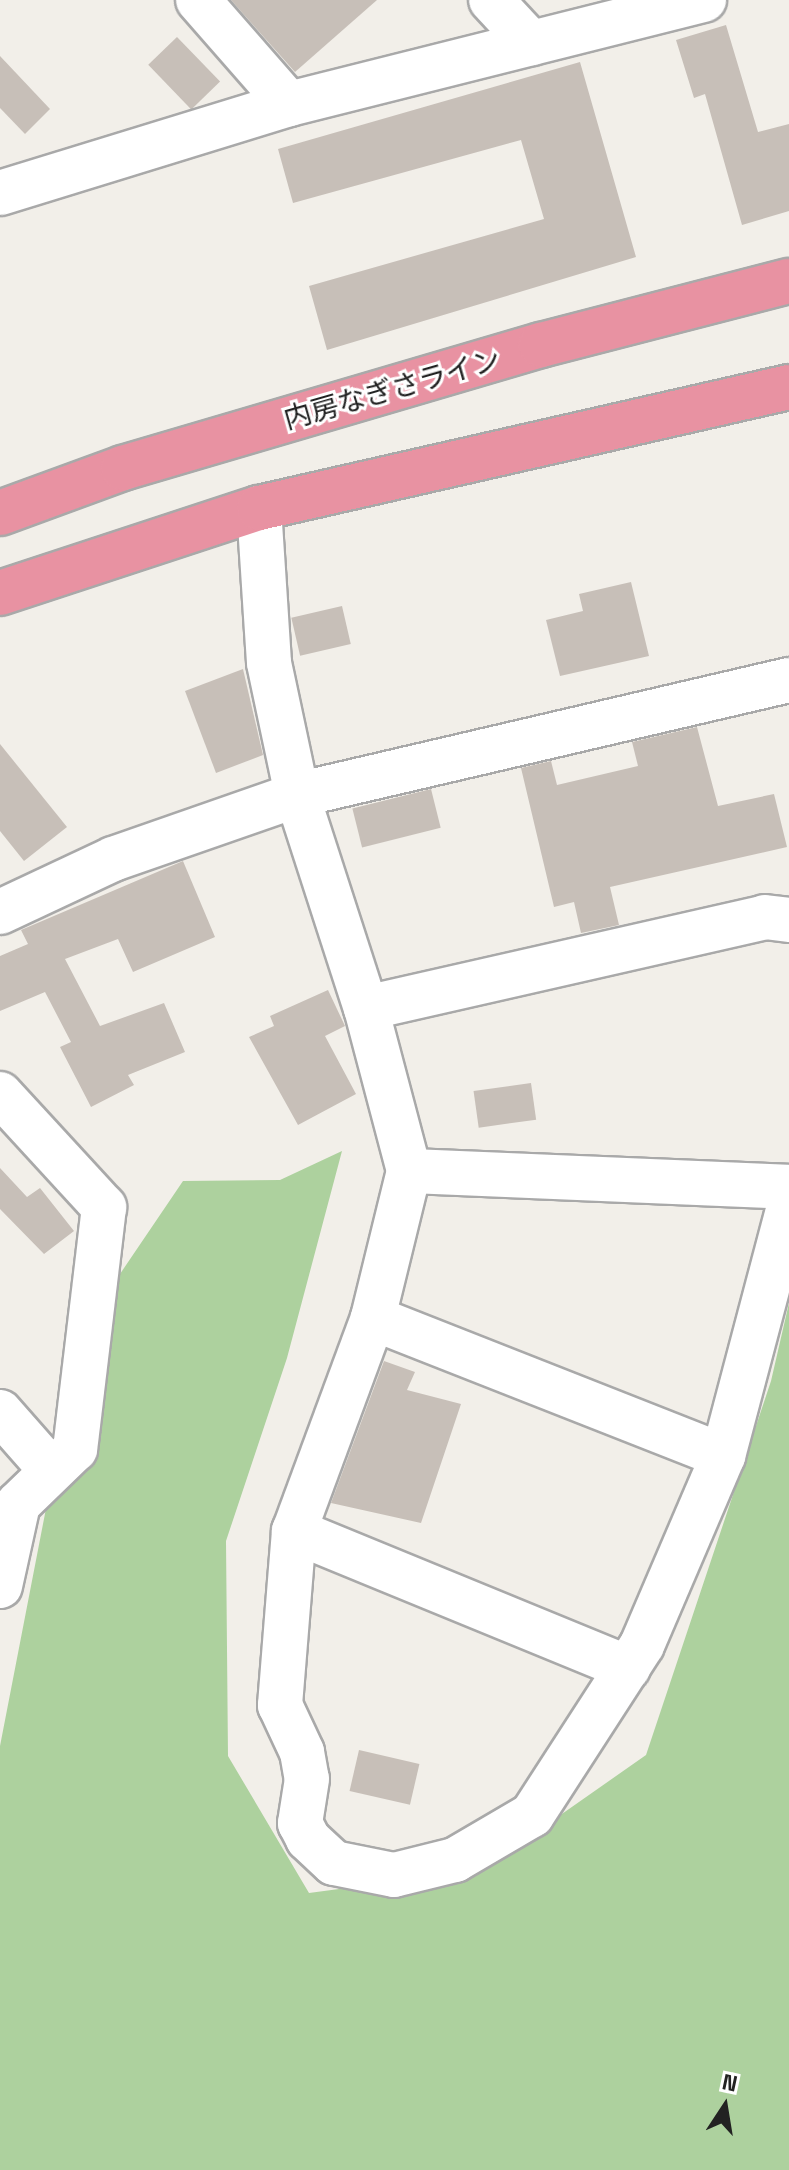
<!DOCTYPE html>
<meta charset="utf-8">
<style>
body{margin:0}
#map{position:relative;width:789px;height:2170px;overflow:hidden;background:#f2efe9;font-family:"Space Grotesk","Noto Sans JP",sans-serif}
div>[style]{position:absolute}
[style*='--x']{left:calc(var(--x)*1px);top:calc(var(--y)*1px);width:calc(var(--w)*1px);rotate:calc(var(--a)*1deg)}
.forest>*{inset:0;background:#add19e}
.building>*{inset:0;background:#c7bfb8;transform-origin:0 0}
.roads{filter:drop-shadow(2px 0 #a9a9a9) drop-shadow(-2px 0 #a9a9a9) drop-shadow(0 2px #a9a9a9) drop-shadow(0 -2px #a9a9a9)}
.minor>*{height:44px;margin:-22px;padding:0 22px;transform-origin:22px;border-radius:22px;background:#fff}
.highway>*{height:44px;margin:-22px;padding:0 22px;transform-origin:22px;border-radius:22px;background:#e892a2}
span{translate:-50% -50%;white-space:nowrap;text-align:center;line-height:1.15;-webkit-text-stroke:6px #fff;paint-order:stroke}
.street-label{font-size:28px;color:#222}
.north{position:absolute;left:685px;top:2066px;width:80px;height:80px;-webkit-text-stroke:6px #fff;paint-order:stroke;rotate:12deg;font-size:22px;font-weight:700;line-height:32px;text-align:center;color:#222}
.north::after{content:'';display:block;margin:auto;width:28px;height:36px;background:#222;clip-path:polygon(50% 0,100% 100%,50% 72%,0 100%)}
</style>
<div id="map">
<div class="forest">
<i style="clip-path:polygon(342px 1151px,287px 1358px,226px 1541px,228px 1756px,309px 1893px,482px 1870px,646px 1755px,771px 1381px,789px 1303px,789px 2170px,0 2170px,0 1746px,80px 1333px,183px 1181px,280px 1180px)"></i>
</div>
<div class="building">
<i style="clip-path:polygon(231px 0,377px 0,295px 72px)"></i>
<i style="clip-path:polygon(726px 25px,758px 132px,789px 124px,789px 211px,742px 225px,705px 94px,694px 98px,676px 40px)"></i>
<i style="left:177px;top:37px;width:62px;height:40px;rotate:46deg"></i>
<i style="clip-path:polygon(0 56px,50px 109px,25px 134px,0 108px)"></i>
<i style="clip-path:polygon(580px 62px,636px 257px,327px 350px,309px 286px,544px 219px,521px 140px,293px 203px,278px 149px)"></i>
<i style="clip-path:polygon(631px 582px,649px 656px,560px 676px,546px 620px,583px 611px,579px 594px)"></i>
<i style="left:342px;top:606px;width:39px;height:52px;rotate:77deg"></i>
<i style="clip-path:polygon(243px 669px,263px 755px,216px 773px,185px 691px)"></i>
<i style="clip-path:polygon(697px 727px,718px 806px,774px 794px,787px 847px,610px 887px,619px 925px,581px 933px,574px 902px,554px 907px,521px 768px,551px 761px,557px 785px,638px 766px,632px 742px)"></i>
<i style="clip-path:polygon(0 744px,67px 827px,24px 861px,0 831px)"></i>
<i style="left:431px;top:789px;width:40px;height:81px;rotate:76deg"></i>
<i style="clip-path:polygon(183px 861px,215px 937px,133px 972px,118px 939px,65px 959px,100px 1026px,164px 1003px,185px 1052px,128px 1075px,134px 1085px,91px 1107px,60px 1047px,71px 1042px,45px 992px,0 1011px,0 956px,28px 944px,21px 930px)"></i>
<i style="clip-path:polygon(328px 990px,345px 1026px,325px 1036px,356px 1094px,298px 1125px,249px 1037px,274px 1026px,270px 1016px)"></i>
<i style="left:531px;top:1083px;width:37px;height:58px;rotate:82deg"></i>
<i style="clip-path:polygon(0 1168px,27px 1197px,40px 1188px,74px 1231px,44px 1254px,0 1209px)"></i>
<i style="clip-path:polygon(384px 1361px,415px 1372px,407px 1390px,461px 1404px,421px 1523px,331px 1503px)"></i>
<i style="left:359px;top:1750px;width:62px;height:42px;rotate:13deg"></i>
</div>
<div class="roads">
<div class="minor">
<i style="--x:198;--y:0;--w:138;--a:48.8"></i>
<i style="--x:491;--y:0;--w:59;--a:47.1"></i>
<i style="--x:0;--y:193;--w:302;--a:-17.1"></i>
<i style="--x:289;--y:104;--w:428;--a:-14.1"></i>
<i style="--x:259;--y:508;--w:155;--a:86.3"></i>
<i style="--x:269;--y:663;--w:135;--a:78"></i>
<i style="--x:297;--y:795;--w:224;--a:72.1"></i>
<i style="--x:366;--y:1008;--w:169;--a:75.2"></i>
<i style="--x:409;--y:1171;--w:151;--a:103.8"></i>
<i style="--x:373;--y:1318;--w:227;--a:110.3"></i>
<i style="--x:294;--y:1531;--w:175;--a:94.6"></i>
<i style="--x:280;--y:1705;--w:52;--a:64.9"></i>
<i style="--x:302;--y:1752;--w:27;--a:80"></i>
<i style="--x:307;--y:1779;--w:45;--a:99"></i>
<i style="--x:300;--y:1823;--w:18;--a:63"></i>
<i style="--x:308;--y:1839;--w:35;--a:43"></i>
<i style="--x:334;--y:1863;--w:61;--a:11.3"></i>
<i style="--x:394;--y:1875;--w:63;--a:-13.8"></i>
<i style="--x:455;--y:1860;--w:89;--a:-30.3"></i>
<i style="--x:532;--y:1815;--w:202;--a:-57.1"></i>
<i style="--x:642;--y:1645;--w:206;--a:-66.8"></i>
<i style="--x:723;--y:1456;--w:258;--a:-75.2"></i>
<i style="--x:0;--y:912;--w:125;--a:-25.1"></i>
<i style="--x:113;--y:859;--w:195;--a:-19.2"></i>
<i style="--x:297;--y:795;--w:505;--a:-13.16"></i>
<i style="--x:366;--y:1008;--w:409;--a:-12.8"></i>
<i style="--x:765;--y:917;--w:24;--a:7"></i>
<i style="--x:0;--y:1094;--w:154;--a:47.4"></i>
<i style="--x:104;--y:1207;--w:244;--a:96.8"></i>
<i style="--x:75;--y:1449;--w:79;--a:136"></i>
<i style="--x:18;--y:1504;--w:84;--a:102.4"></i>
<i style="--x:409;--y:1171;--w:380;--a:2.4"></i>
<i style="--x:373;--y:1318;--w:376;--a:21.5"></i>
<i style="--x:0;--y:1412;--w:77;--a:48.7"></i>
<i style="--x:294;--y:1531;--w:361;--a:22.3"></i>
</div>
<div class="highway">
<i style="--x:0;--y:513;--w:131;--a:-20.1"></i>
<i style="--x:123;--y:468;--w:436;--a:-16.4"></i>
<i style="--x:541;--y:345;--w:256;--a:-14.5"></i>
<i style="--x:0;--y:593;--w:273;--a:-18.2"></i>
<i style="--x:259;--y:508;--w:544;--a:-12.86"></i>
</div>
</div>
<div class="street-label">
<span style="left:392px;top:389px;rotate:-16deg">内房なぎさライン</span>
</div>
<div class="north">N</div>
</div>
